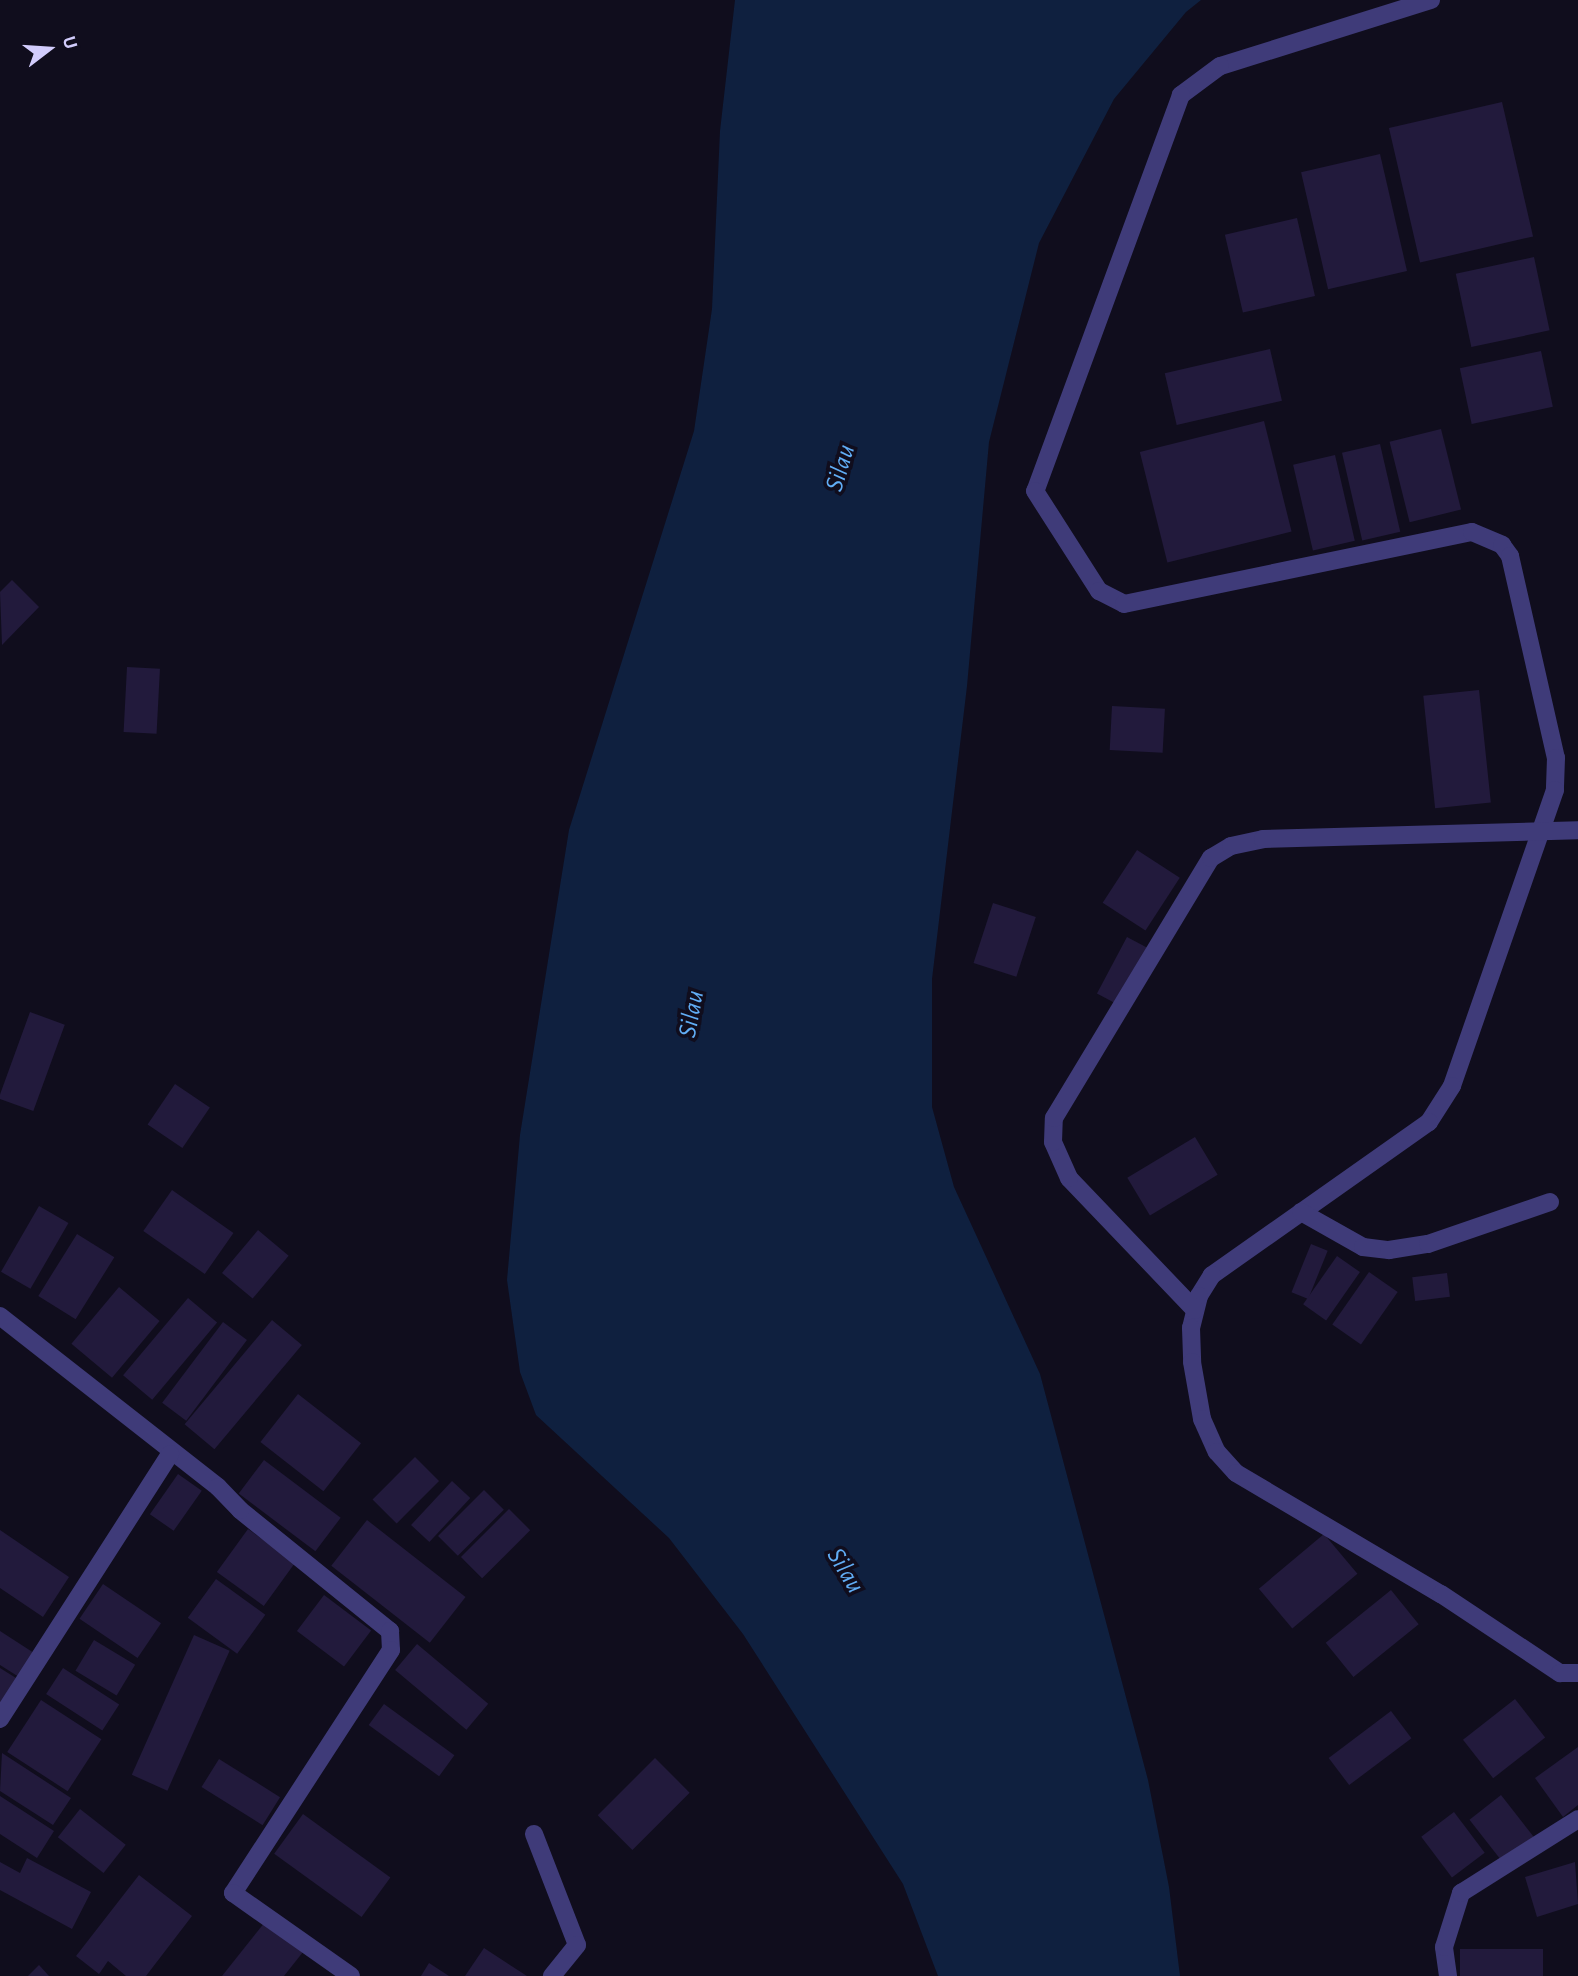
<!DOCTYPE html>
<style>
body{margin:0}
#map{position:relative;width:1578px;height:1976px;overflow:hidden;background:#100d1d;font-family:"Alegreya Sans",sans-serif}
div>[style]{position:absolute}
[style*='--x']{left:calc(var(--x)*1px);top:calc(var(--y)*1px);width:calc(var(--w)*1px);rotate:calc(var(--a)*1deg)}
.water>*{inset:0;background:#0f203f}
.building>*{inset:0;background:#221a3c;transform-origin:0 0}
.pedestrian>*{height:18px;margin:-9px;padding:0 9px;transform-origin:9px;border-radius:9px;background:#3f3b79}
.minor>*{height:18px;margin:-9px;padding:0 9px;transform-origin:9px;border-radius:9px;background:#3f3b79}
span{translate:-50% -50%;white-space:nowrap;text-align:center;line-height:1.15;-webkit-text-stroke:7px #100d1d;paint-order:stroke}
.water-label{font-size:26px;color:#61adf5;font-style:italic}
.north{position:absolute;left:14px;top:14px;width:70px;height:70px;-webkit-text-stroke:5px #100d1d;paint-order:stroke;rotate:73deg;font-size:19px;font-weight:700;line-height:28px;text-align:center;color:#d2ccfc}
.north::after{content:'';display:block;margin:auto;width:24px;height:32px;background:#d2ccfc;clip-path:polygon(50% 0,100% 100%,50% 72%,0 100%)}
</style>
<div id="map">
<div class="water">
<i style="clip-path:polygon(735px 0,1201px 0,1186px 12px,1114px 99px,1039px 243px,989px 442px,967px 686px,932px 979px,932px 1107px,954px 1187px,1040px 1374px,1148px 1780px,1169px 1887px,1180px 1976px,938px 1976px,903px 1884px,743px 1634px,669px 1538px,536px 1415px,520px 1372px,507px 1280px,520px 1135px,569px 830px,694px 431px,712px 309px,720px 131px)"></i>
</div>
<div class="building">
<i style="left:1502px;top:102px;width:138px;height:116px;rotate:77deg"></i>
<i style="left:1380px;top:154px;width:120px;height:81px;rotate:77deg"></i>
<i style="left:1297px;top:218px;width:80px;height:74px;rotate:77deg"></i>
<i style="left:1534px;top:257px;width:75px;height:80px;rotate:78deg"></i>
<i style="left:1270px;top:349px;width:53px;height:108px;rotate:77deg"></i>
<i style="left:1541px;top:351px;width:57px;height:83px;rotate:78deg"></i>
<i style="left:1264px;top:421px;width:114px;height:128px;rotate:76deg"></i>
<i style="left:1441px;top:429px;width:83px;height:53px;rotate:76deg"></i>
<i style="left:1380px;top:444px;width:90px;height:39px;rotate:77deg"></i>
<i style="left:1335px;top:455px;width:88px;height:43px;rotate:77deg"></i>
<i style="clip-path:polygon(12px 580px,39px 607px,2px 645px,0 592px)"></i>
<i style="left:127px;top:667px;width:33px;height:65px;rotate:3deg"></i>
<i style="left:1479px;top:690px;width:113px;height:56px;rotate:84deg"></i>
<i style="left:1112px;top:706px;width:53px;height:44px;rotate:3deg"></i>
<i style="left:1137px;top:850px;width:51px;height:63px;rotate:33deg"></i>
<i style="left:993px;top:903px;width:45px;height:63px;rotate:18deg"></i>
<i style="left:1127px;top:937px;width:24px;height:64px;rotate:28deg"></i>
<i style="left:30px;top:1012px;width:37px;height:92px;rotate:20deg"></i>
<i style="left:175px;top:1084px;width:42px;height:49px;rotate:34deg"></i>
<i style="left:1195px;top:1137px;width:44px;height:79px;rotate:59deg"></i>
<i style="left:172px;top:1190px;width:75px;height:50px;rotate:35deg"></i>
<i style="left:39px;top:1206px;width:34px;height:76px;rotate:30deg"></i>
<i style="left:258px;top:1230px;width:40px;height:56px;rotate:40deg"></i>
<i style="left:77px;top:1234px;width:44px;height:73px;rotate:32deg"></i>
<i style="left:1311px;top:1244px;width:18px;height:52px;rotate:22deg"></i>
<i style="left:1337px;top:1256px;width:28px;height:59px;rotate:35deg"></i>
<i style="left:1369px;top:1272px;width:35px;height:64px;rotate:35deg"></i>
<i style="left:1447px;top:1273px;width:24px;height:35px;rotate:83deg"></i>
<i style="left:119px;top:1287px;width:53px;height:74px;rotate:40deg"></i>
<i style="left:188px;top:1298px;width:38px;height:101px;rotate:40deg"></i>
<i style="left:272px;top:1320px;width:39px;height:136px;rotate:40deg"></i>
<i style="left:223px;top:1322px;width:30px;height:101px;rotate:37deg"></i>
<i style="left:298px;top:1394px;width:80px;height:61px;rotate:38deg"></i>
<i style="left:415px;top:1457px;width:34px;height:60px;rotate:45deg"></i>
<i style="left:264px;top:1460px;width:96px;height:42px;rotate:37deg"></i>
<i style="left:178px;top:1474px;width:29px;height:49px;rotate:35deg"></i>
<i style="left:452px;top:1481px;width:25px;height:60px;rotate:43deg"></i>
<i style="left:484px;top:1490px;width:28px;height:65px;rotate:45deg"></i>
<i style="left:509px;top:1509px;width:30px;height:68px;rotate:45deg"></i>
<i style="left:367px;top:1520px;width:125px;height:58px;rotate:38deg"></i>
<i style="left:248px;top:1529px;width:58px;height:53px;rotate:36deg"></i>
<i style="clip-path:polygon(0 1530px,69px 1577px,43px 1617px,0 1588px)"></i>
<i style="left:1324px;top:1534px;width:52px;height:85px;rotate:50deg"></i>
<i style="left:216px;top:1579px;width:61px;height:48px;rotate:36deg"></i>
<i style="left:103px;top:1584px;width:70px;height:42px;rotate:34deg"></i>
<i style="left:1391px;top:1590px;width:44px;height:84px;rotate:51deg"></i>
<i style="left:324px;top:1595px;width:59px;height:45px;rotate:37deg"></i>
<i style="clip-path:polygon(0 1631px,34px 1653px,19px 1677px,0 1665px)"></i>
<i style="left:194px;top:1635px;width:39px;height:153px;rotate:24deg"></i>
<i style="left:94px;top:1640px;width:48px;height:36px;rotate:31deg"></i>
<i style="left:417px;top:1644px;width:93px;height:34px;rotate:40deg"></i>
<i style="clip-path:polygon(0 1668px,16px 1678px,0 1704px)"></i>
<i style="left:63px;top:1668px;width:67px;height:31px;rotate:33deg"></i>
<i style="left:1515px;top:1699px;width:49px;height:66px;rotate:52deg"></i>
<i style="left:41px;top:1700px;width:72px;height:62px;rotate:33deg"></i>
<i style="left:384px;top:1704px;width:87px;height:26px;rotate:36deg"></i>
<i style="left:1391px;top:1711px;width:34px;height:78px;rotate:53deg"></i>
<i style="clip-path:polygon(1578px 1747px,1578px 1805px,1563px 1817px,1535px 1778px)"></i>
<i style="clip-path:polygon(2px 1753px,71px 1798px,53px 1825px,0 1791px)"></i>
<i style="left:655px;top:1758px;width:49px;height:81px;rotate:45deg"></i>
<i style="left:219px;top:1759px;width:72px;height:33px;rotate:32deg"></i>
<i style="left:1501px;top:1795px;width:54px;height:40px;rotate:52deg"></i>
<i style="clip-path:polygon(0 1796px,54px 1831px,37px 1858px,0 1834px)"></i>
<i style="left:80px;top:1809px;width:58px;height:36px;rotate:38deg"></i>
<i style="left:1454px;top:1812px;width:51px;height:41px;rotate:53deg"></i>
<i style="left:303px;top:1814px;width:108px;height:49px;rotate:36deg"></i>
<i style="clip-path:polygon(27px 1858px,91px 1892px,72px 1929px,0 1890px,0 1862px,20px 1873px)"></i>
<i style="clip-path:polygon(1575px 1862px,1578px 1904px,1537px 1917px,1525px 1877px)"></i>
<i style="clip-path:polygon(139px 1875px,192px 1916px,146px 1976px,126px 1976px,108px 1961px,99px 1974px,76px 1956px)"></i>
<i style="clip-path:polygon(265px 1922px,303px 1952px,284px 1976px,222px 1976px)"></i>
<i style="clip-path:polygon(484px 1948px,527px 1976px,465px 1976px)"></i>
<i style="left:1460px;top:1949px;width:83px;height:27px"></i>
<i style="clip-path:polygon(429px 1963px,449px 1976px,421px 1976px)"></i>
<i style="clip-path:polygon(39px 1965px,49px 1976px,28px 1976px)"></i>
</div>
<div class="pedestrian">
<i style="--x:240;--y:1510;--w:193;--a:38.9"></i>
<i style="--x:390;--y:1631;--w:19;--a:87"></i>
<i style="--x:391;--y:1650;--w:290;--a:123"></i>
<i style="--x:233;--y:1893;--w:144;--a:35.1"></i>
<i style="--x:534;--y:1834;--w:119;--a:68.8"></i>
<i style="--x:577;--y:1945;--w:40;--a:129"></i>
</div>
<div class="minor">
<i style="--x:1431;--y:0;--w:221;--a:162.6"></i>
<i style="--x:1220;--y:66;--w:49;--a:143.4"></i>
<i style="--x:1181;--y:95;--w:422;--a:110.2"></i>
<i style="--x:1035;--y:491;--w:119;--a:57.4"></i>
<i style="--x:1099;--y:591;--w:28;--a:27"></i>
<i style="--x:1124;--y:604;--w:355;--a:-11.7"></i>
<i style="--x:1472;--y:532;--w:33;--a:23"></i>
<i style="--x:1502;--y:545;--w:14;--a:54"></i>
<i style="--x:1510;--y:556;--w:207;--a:77.2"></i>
<i style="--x:1556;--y:758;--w:32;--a:92"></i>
<i style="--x:1555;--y:790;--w:313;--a:109.2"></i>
<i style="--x:1452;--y:1086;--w:43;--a:122.6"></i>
<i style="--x:1429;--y:1122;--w:266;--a:144.8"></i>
<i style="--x:1212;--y:1275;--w:25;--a:122"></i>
<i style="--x:1199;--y:1296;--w:33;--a:104"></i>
<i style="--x:1191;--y:1328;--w:34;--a:88"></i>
<i style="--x:1192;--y:1362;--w:58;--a:80"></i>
<i style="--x:1202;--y:1419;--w:36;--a:66"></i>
<i style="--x:1217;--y:1452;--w:28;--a:48"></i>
<i style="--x:1236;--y:1473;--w:238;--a:30.6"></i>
<i style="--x:1441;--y:1594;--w:143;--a:33.6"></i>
<i style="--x:1560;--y:1673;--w:18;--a:0"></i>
<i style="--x:1301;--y:1212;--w:71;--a:29.4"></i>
<i style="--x:1363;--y:1247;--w:26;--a:7"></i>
<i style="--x:1389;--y:1250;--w:39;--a:-9"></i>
<i style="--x:1428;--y:1244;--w:129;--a:-19"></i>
<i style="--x:1195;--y:1310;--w:182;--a:-133.7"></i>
<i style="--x:1069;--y:1178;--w:39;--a:-114"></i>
<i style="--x:1053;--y:1142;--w:24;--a:-88"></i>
<i style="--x:1054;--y:1118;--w:304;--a:-58.9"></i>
<i style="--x:1211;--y:858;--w:23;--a:-31"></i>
<i style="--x:1231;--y:846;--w:33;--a:-12"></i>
<i style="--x:1263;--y:839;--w:315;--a:-1.6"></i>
<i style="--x:0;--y:1316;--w:277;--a:38.1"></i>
<i style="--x:218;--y:1487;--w:32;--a:46"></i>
<i style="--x:0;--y:1719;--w:315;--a:-57.3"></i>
<i style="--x:1448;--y:1976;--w:29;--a:-98"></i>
<i style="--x:1444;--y:1947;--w:57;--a:-72.5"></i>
<i style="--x:1461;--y:1893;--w:138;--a:-32.3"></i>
</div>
<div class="water-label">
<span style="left:841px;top:468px;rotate:-73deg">Silau</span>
<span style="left:692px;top:1014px;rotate:-79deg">Silau</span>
<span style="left:845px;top:1571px;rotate:59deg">Silau</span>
</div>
<div class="north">U</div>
</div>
